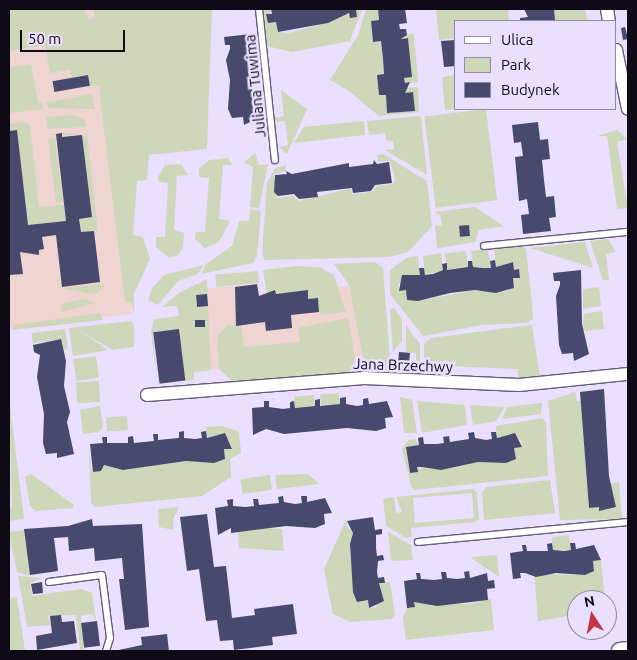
<!DOCTYPE html>
<style>
body{margin:0}
#map{position:relative;width:637px;height:660px;overflow:hidden;background:#eadffe;font-family:Ubuntu,sans-serif}
div>[style]{position:absolute}
[style*='--x']{left:calc(var(--x)*1px);top:calc(var(--y)*1px);width:calc(var(--w)*1px);rotate:calc(var(--a)*1deg)}
.education>*{inset:0;background:#efd4d2}
.green>*{inset:0;background:#ced7ba;transform-origin:0 0}
.building>*{inset:0;background:#47496d;transform-origin:0 0}
.roads{filter:drop-shadow(1px 0 #665c77) drop-shadow(-1px 0 #665c77) drop-shadow(0 1px #665c77) drop-shadow(0 -1px #665c77)}
.service>*{height:6px;margin:-3px;padding:0 3px;transform-origin:3px;border-radius:3px;background:#fff}
.minor>*{height:12px;margin:-6px;padding:0 6px;transform-origin:6px;border-radius:6px;background:#fff}
.tertiary>*{height:16px;margin:-8px;padding:0 8px;transform-origin:8px;border-radius:8px;background:#fff}
span{translate:-50% -50%;white-space:nowrap;text-align:center;line-height:1.15;-webkit-text-stroke:5px #eadffe;paint-order:stroke}
.street-label{font-size:15px;color:#0f0b16}
.frame{position:absolute;inset:0;border:10px solid #0f0b16;pointer-events:none}
.legend{position:absolute;left:454px;top:20px;width:162px;height:90px;box-sizing:border-box;background:#eadffe;border:1px solid #928aa1;margin:0;padding:6px 9px;list-style:none;font-size:15px;color:#0f0b16}
.legend li{display:flex;align-items:center;gap:10px;height:25px}
.legend b{width:25px;border:1px solid #928aa1}
.north{position:absolute;left:567px;top:590px;width:50px;height:50px;box-sizing:border-box;background:#eadffe;border:1px solid #928aa1;border-radius:50%;rotate:349deg;font-size:14px;font-weight:700;line-height:20px;text-align:center;color:#0f0b16}
.north::after{content:'';display:block;margin:auto;width:18px;height:22px;background:#c53546;clip-path:polygon(50% 0,100% 100%,50% 72%,0 100%)}
.scale{position:absolute;left:20px;top:30px;width:105px;height:22px;box-sizing:border-box;border:2px solid #0f0b16;border-top:0;padding-left:6px;font-size:15px;line-height:18px;white-space:nowrap;color:#0f0b16;-webkit-text-stroke:4px #eadffe;paint-order:stroke}
</style>
<div id="map">
<div class="education">
<i style="clip-path:polygon(9px 9px,93px 9px,132px 314px,9px 328px)"></i>
<i style="clip-path:polygon(376px 282px,377px 371px,363px 357px,355px 358px,350px 372px,232px 381px,219px 369px,194px 372px,184px 291px,257px 284px,259px 296px,275px 290px,276px 294px)"></i>
</div>
<div class="green">
<i style="clip-path:polygon(9px 9px,85px 9px,88px 19px,95px 18px,93px 9px,212px 9px,207px 149px,149px 155px,147px 180px,137px 181px,133px 235px,143px 237px,150px 259px,134px 294px,134px 314px,131px 303px,125px 301px,103px 122px,106px 120px,103px 120px,99px 85px,90px 86px,88px 75px,72px 77px,70px 70px,50px 73px,45px 45px,9px 51px)"></i>
<i style="clip-path:polygon(263px 9px,271px 9px,268px 23px,276px 22px,278px 32px,288px 33px,327px 23px,344px 14px,357px 17px,356px 9px,362px 9px,350px 41px,292px 52px,267px 46px)"></i>
<i style="clip-path:polygon(366px 9px,378px 9px,379px 20px,371px 21px,373px 41px,381px 41px,384px 74px,377px 75px,379px 95px,386px 95px,388px 113px,414px 111px,413px 92px,405px 93px,405px 88px,418px 87px,419px 112px,379px 116px,349px 91px,330px 80px,358px 35px)"></i>
<i style="clip-path:polygon(436px 9px,508px 9px,509px 21px,456px 21px,456px 38px,439px 40px)"></i>
<i style="clip-path:polygon(554px 9px,585px 9px,588px 21px,547px 21px,555px 20px)"></i>
<i style="clip-path:polygon(414px 34px,418px 82px,405px 83px,404px 78px,412px 77px,408px 38px,400px 35px)"></i>
<i style="clip-path:polygon(31px 64px,38px 103px,42px 102px,43px 109px,9px 113px,9px 68px)"></i>
<i style="clip-path:polygon(456px 75px,456px 109px,445px 110px,442px 77px)"></i>
<i style="clip-path:polygon(281px 90px,307px 109px,287px 154px,279px 147px,288px 145px,285px 121px,275px 122px,274px 118px,284px 116px)"></i>
<i style="clip-path:polygon(92px 94px,95px 109px,48px 108px,47px 102px)"></i>
<i style="left:486px;top:109px;width:92px;height:62px;rotate:83deg"></i>
<i style="clip-path:polygon(73px 115px,85px 120px,86px 127px,47px 129px,46px 117px)"></i>
<i style="clip-path:polygon(419px 116px,421px 118px,427px 175px,385px 150px,394px 149px,393px 141px,386px 140px,385px 133px,369px 135px,367px 121px)"></i>
<i style="clip-path:polygon(364px 121px,365px 135px,294px 143px,304px 127px)"></i>
<i style="clip-path:polygon(24px 122px,30px 125px,39px 207px,64px 205px,66px 221px,28px 225px,17px 131px,9px 131px,9px 124px)"></i>
<i style="clip-path:polygon(617px 130px,627px 139px,617px 142px,628px 208px,617px 209px,607px 136px,597px 136px)"></i>
<i style="clip-path:polygon(62px 132px,87px 136px,98px 231px,81px 232px,79px 219px,92px 217px,82px 135px,50px 135px)"></i>
<i style="left:55px;top:138px;width:64px;height:7px;rotate:83deg"></i>
<i style="clip-path:polygon(255px 153px,259px 165px,268px 164px,259px 208px,250px 207px,253px 167px,244px 162px)"></i>
<i style="clip-path:polygon(383px 154px,427px 181px,432px 226px,408px 252px,389px 257px,265px 260px,262px 254px,267px 183px,275px 168px,286px 165px,286px 171px,274px 174px,277px 198px,293px 196px,299px 201px,344px 190px,351px 189px,352px 194px,372px 192px,377px 186px,393px 184px,395px 179px,390px 161px,378px 162px,377px 155px)"></i>
<i style="clip-path:polygon(228px 158px,233px 165px,223px 165px,219px 219px,230px 221px,219px 242px,205px 248px,195px 239px,196px 232px,205px 232px,209px 178px,199px 177px,199px 169px,209px 160px)"></i>
<i style="clip-path:polygon(181px 164px,188px 175px,177px 176px,174px 230px,184px 233px,183px 247px,177px 256px,169px 258px,156px 247px,156px 237px,165px 237px,168px 183px,159px 182px,158px 177px,165px 165px)"></i>
<i style="clip-path:polygon(475px 207px,504px 226px,479px 230px,475px 242px,437px 248px,435px 226px,442px 225px,440px 215px,434px 212px)"></i>
<i style="clip-path:polygon(250px 209px,261px 211px,257px 256px,253px 263px,201px 274px,206px 264px,232px 246px,239px 221px,249px 221px)"></i>
<i style="clip-path:polygon(608px 239px,616px 252px,606px 254px,609px 280px,603px 280px,590px 241px)"></i>
<i style="clip-path:polygon(585px 242px,593px 268px,530px 248px)"></i>
<i style="clip-path:polygon(519px 245px,526px 249px,532px 304px,533px 319px,528px 323px,483px 325px,423px 336px,390px 294px,390px 270px,406px 258px,418px 256px,420px 275px,402px 275px,403px 282px,398px 283px,399px 290px,406px 290px,418px 301px,475px 290px,504px 292px,514px 288px,513px 278px,520px 277px,519px 270px,514px 270px,513px 262px,496px 267px,494px 248px)"></i>
<i style="clip-path:polygon(488px 249px,491px 268px,473px 267px,471px 251px)"></i>
<i style="left:466px;top:251px;width:16px;height:21px;rotate:83deg"></i>
<i style="clip-path:polygon(441px 253px,443px 270px,425px 275px,423px 256px)"></i>
<i style="clip-path:polygon(374px 262px,383px 268px,391px 372px,377px 371px,363px 357px,349px 285px,334px 264px)"></i>
<i style="clip-path:polygon(203px 265px,198px 274px,178px 281px,158px 305px,148px 301px,152px 288px,164px 275px)"></i>
<i style="clip-path:polygon(297px 266px,319px 267px,334px 275px,346px 312px,320px 315px,318px 299px,308px 299px,307px 290px,276px 294px,275px 290px,267px 295px,263px 270px)"></i>
<i style="left:258px;top:271px;width:12px;height:43px;rotate:85deg"></i>
<i style="clip-path:polygon(207px 279px,211px 370px,194px 372px,194px 380px,185px 381px,179px 330px,153px 332px,157px 383px,151px 332px,154px 319px,179px 316px,177px 306px,162px 307px,179px 293px)"></i>
<i style="clip-path:polygon(105px 284px,98px 293px,90px 294px,61px 288px)"></i>
<i style="clip-path:polygon(599px 287px,601px 306px,583px 309px,583px 289px)"></i>
<i style="clip-path:polygon(84px 299px,96px 303px,61px 312px,63px 303px)"></i>
<i style="clip-path:polygon(394px 308px,402px 319px,402px 341px,393px 352px,390px 309px)"></i>
<i style="clip-path:polygon(602px 311px,604px 329px,583px 331px,584px 314px)"></i>
<i style="clip-path:polygon(100px 313px,103px 320px,12px 330px,14px 325px)"></i>
<i style="clip-path:polygon(348px 318px,355px 358px,350px 372px,232px 381px,219px 369px,217px 336px,228px 325px,241px 325px,244px 347px,300px 342px,298px 328px)"></i>
<i style="clip-path:polygon(130px 321px,134px 324px,134px 347px,112px 350px,78px 329px,108px 350px,73px 356px,69px 328px)"></i>
<i style="clip-path:polygon(406px 325px,420px 344px,420px 374px,416px 373px,416px 353px,406px 353px)"></i>
<i style="clip-path:polygon(532px 325px,540px 377px,518px 378px,518px 369px,429px 365px,428px 374px,424px 374px,424px 344px,431px 338px)"></i>
<i style="clip-path:polygon(65px 329px,68px 349px,62px 350px,61px 339px,34px 343px,33px 349px,32px 333px)"></i>
<i style="left:96px;top:356px;width:22px;height:23px;rotate:82deg"></i>
<i style="left:99px;top:381px;width:21px;height:23px;rotate:87deg"></i>
<i style="clip-path:polygon(575px 392px,577px 401px,581px 401px,589px 508px,599px 507px,600px 511px,616px 507px,610px 484px,619px 482px,622px 519px,560px 520px,548px 401px)"></i>
<i style="left:339px;top:393px;width:11px;height:19px;rotate:85deg"></i>
<i style="left:314px;top:395px;width:11px;height:20px;rotate:85deg"></i>
<i style="clip-path:polygon(9px 397px,24px 519px,9px 521px,9px 509px,12px 508px)"></i>
<i style="clip-path:polygon(400px 397px,412px 400px,417px 433px,404px 433px)"></i>
<i style="clip-path:polygon(417px 401px,465px 405px,467px 425px,422px 433px)"></i>
<i style="clip-path:polygon(542px 403px,541px 414px,502px 419px,507px 407px)"></i>
<i style="clip-path:polygon(470px 405px,505px 407px,496px 421px,473px 425px)"></i>
<i style="clip-path:polygon(100px 406px,103px 427px,99px 432px,83px 434px,80px 410px)"></i>
<i style="left:127px;top:416px;width:14px;height:21px;rotate:86deg"></i>
<i style="clip-path:polygon(542px 418px,546px 422px,548px 476px,414px 490px,411px 486px,402px 449px,408px 440px,415px 439px,419px 445px,406px 447px,410px 473px,422px 467px,441px 470px,478px 462px,506px 463px,516px 459px,514px 448px,522px 447px,521px 440px,516px 440px,514px 433px,497px 438px,496px 426px)"></i>
<i style="clip-path:polygon(220px 426px,239px 431px,241px 453px,230px 459px,231px 477px,202px 496px,95px 507px,91px 503px,89px 450px,92px 472px,101px 471px,104px 465px,124px 470px,186px 461px,214px 463px,225px 459px,224px 449px,232px 448px,225px 433px,207px 438px,206px 427px)"></i>
<i style="clip-path:polygon(31px 474px,74px 505px,73px 508px,36px 511px,30px 506px,25px 477px)"></i>
<i style="clip-path:polygon(307px 474px,320px 484px,277px 489px,275px 475px)"></i>
<i style="left:270px;top:475px;width:15px;height:30px;rotate:82deg"></i>
<i style="clip-path:polygon(550px 480px,555px 513px,484px 520px,482px 493px,486px 487px)"></i>
<i style="clip-path:polygon(evenodd,473px 489px,477px 493px,479px 520px,475px 522px,411px 528px,412px 537px,406px 538px,386px 526px,383px 499px,394px 497px,396px 513px,402px 512px,396px 497px,473px 489px,472px 493px,474px 518px,415px 523px,413px 498px,472px 493px)"></i>
<i style="clip-path:polygon(179px 507px,173px 519px,174px 530px,159px 527px,158px 509px)"></i>
<i style="clip-path:polygon(346px 520px,348px 529px,353px 528px,350px 552px,357px 602px,368px 600px,369px 608px,377px 607px,376px 602px,384px 601px,379px 583px,390px 582px,395px 615px,392px 619px,350px 622px,333px 614px,324px 569px)"></i>
<i style="clip-path:polygon(261px 528px,282px 529px,284px 551px,239px 548px,238px 532px)"></i>
<i style="clip-path:polygon(24px 530px,30px 575px,27px 575px,17px 572px,9px 535px,10px 532px)"></i>
<i style="clip-path:polygon(388px 532px,411px 545px,413px 560px,391px 561px)"></i>
<i style="clip-path:polygon(569px 535px,571px 550px,553px 550px,552px 538px)"></i>
<i style="clip-path:polygon(497px 555px,499px 577px,471px 558px,472px 557px)"></i>
<i style="clip-path:polygon(601px 560px,605px 600px,577px 600px,577px 615px,538px 621px,534px 574px,585px 575px,594px 571px,593px 561px)"></i>
<i style="clip-path:polygon(18px 576px,42px 578px,30px 583px,32px 596px,81px 589px,92px 593px,96px 621px,92px 614px,81px 615px,84px 651px,80px 651px,76px 615px,48px 616px,51px 625px,27px 627px)"></i>
<i style="clip-path:polygon(17px 597px,25px 651px,9px 651px,9px 598px)"></i>
<i style="clip-path:polygon(491px 599px,494px 630px,406px 640px,403px 617px,407px 608px,415px 607px,414px 602px,470px 604px)"></i>
</div>
<div class="building">
<i style="clip-path:polygon(271px 9px,356px 9px,357px 17px,350px 18px,349px 13px,328px 23px,278px 32px,276px 22px,268px 23px,266px 14px,272px 14px)"></i>
<i style="clip-path:polygon(378px 9px,405px 9px,407px 23px,399px 24px,400px 29px,406px 29px,407px 35px,401px 39px,408px 38px,412px 77px,404px 78px,405px 83px,410px 82px,405px 93px,413px 92px,415px 111px,387px 113px,386px 95px,379px 95px,377px 75px,384px 74px,383px 59px,381px 41px,373px 42px,371px 21px,379px 20px)"></i>
<i style="clip-path:polygon(524px 9px,554px 9px,555px 20px,520px 21px,520px 18px,528px 17px)"></i>
<i style="clip-path:polygon(625px 27px,628px 39px,623px 40px,621px 28px)"></i>
<i style="clip-path:polygon(251px 34px,256px 77px,252px 88px,258px 118px,244px 125px,243px 117px,232px 118px,228px 109px,230px 80px,226px 60px,230px 49px,230px 45px,225px 45px,224px 37px)"></i>
<i style="clip-path:polygon(456px 40px,456px 66px,444px 67px,441px 41px)"></i>
<i style="left:88px;top:75px;width:11px;height:36px;rotate:80deg"></i>
<i style="clip-path:polygon(538px 122px,540px 140px,548px 139px,550px 159px,542px 160px,544px 180px,546px 197px,554px 196px,556px 217px,549px 218px,551px 231px,523px 234px,521px 215px,529px 214px,527px 199px,519px 201px,515px 157px,523px 156px,521px 142px,514px 143px,512px 125px)"></i>
<i style="clip-path:polygon(17px 130px,28px 225px,66px 221px,56px 134px,62px 133px,62px 137px,82px 135px,92px 217px,79px 219px,81px 232px,94px 231px,100px 282px,62px 287px,56px 235px,42px 237px,44px 249px,39px 250px,39px 255px,20px 252px,23px 274px,9px 275px,9px 131px)"></i>
<i style="clip-path:polygon(374px 160px,377px 164px,389px 162px,392px 183px,375px 185px,371px 191px,353px 193px,352px 188px,317px 192px,318px 197px,299px 199px,294px 194px,278px 196px,274px 192px,275px 175px,287px 174px,286px 171px,292px 174px,349px 163px,349px 167px,373px 164px)"></i>
<i style="left:469px;top:225px;width:11px;height:10px;rotate:85deg"></i>
<i style="clip-path:polygon(495px 260px,496px 267px,513px 262px,514px 270px,519px 269px,520px 278px,513px 278px,514px 288px,496px 293px,475px 290px,450px 293px,418px 301px,407px 300px,406px 290px,399px 291px,402px 275px,420px 275px,419px 268px,424px 268px,425px 275px,433px 274px,443px 270px,442px 264px,447px 263px,447px 270px,468px 267px,468px 261px,472px 261px,473px 267px,483px 268px,491px 268px,490px 261px)"></i>
<i style="clip-path:polygon(581px 270px,582px 324px,589px 354px,574px 361px,573px 353px,562px 354px,559px 345px,556px 296px,560px 285px,560px 281px,554px 281px,553px 273px)"></i>
<i style="clip-path:polygon(257px 284px,259px 296px,275px 290px,276px 294px,308px 290px,308px 299px,318px 298px,319px 312px,291px 315px,292px 328px,266px 331px,265px 322px,236px 326px,235px 287px)"></i>
<i style="left:207px;top:294px;width:12px;height:11px;rotate:85deg"></i>
<i style="left:205px;top:320px;width:7px;height:10px;rotate:90deg"></i>
<i style="left:179px;top:329px;width:52px;height:26px;rotate:83deg"></i>
<i style="clip-path:polygon(61px 339px,66px 361px,64px 386px,70px 412px,67px 422px,74px 454px,57px 458px,57px 453px,46px 454px,43px 443px,44px 414px,37px 377px,40px 355px,34px 352px,33px 345px)"></i>
<i style="left:399px;top:352px;width:11px;height:15px;rotate:5deg"></i>
<i style="clip-path:polygon(604px 389px,609px 476px,616px 507px,599px 511px,599px 507px,589px 508px,580px 392px)"></i>
<i style="clip-path:polygon(346px 397px,346px 404px,357px 406px,363px 405px,363px 399px,368px 398px,369px 404px,387px 401px,393px 417px,385px 418px,386px 428px,376px 431px,347px 428px,284px 434px,266px 429px,253px 435px,252px 408px,264px 407px,264px 401px,269px 401px,269px 407px,283px 409px,290px 408px,290px 402px,294px 401px,295px 408px,315px 406px,315px 400px,320px 399px,320px 406px,340px 404px,340px 398px)"></i>
<i style="clip-path:polygon(184px 431px,184px 438px,195px 439px,202px 438px,201px 432px,206px 431px,207px 438px,225px 433px,232px 449px,224px 449px,225px 459px,214px 463px,186px 461px,123px 470px,104px 465px,101px 471px,93px 472px,90px 444px,103px 443px,102px 437px,107px 437px,107px 443px,128px 443px,128px 437px,133px 436px,134px 443px,154px 441px,153px 434px,158px 434px,158px 440px,179px 438px,179px 432px)"></i>
<i style="clip-path:polygon(474px 432px,475px 438px,486px 440px,492px 439px,491px 432px,496px 432px,497px 438px,515px 433px,522px 447px,514px 448px,516px 459px,506px 463px,478px 462px,441px 470px,422px 467px,417px 467px,418px 472px,410px 473px,406px 447px,419px 445px,418px 438px,423px 437px,424px 444px,437px 444px,444px 443px,443px 437px,449px 436px,450px 442px,469px 439px,468px 433px)"></i>
<i style="clip-path:polygon(283px 496px,284px 502px,295px 504px,302px 503px,301px 496px,307px 496px,307px 502px,325px 498px,332px 513px,324px 514px,325px 524px,315px 528px,286px 526px,231px 533px,231px 528px,218px 535px,215px 508px,228px 506px,227px 500px,233px 499px,233px 506px,246px 507px,254px 506px,253px 499px,258px 499px,259px 505px,279px 503px,278px 497px)"></i>
<i style="clip-path:polygon(207px 514px,214px 567px,226px 566px,232px 618px,255px 615px,254px 609px,293px 604px,297px 634px,272px 637px,273px 645px,234px 650px,233px 640px,220px 641px,217px 620px,206px 621px,199px 569px,187px 571px,180px 517px)"></i>
<i style="clip-path:polygon(373px 517px,375px 530px,382px 529px,382px 534px,376px 535px,376px 548px,377px 556px,383px 555px,384px 560px,378px 561px,377px 572px,378px 578px,384px 577px,385px 583px,379px 583px,384px 601px,369px 608px,368px 600px,357px 602px,353px 592px,350px 544px,353px 533px,347px 521px)"></i>
<i style="clip-path:polygon(92px 519px,93px 526px,142px 524px,149px 627px,125px 630px,119px 579px,124px 579px,122px 558px,95px 561px,94px 548px,69px 551px,68px 537px,54px 538px,58px 571px,30px 575px,24px 529px,68px 526px)"></i>
<i style="clip-path:polygon(552px 543px,553px 550px,564px 551px,571px 550px,570px 543px,575px 543px,576px 549px,594px 545px,601px 560px,593px 561px,594px 571px,585px 575px,556px 573px,536px 577px,525px 573px,520px 573px,521px 578px,513px 579px,510px 553px,523px 551px,522px 545px,526px 545px,527px 551px,548px 551px,547px 544px)"></i>
<i style="clip-path:polygon(469px 571px,470px 578px,487px 573px,488px 581px,494px 580px,495px 588px,487px 589px,488px 600px,437px 606px,414px 602px,415px 607px,407px 608px,404px 581px,417px 579px,416px 573px,420px 573px,421px 579px,434px 580px,442px 579px,441px 572px,446px 572px,447px 578px,457px 579px,465px 578px,464px 572px)"></i>
<i style="clip-path:polygon(42px 582px,43px 593px,33px 594px,31px 584px)"></i>
<i style="clip-path:polygon(61px 615px,62px 622px,74px 621px,77px 643px,37px 650px,36px 636px,52px 633px,50px 616px)"></i>
<i style="left:97px;top:621px;width:25px;height:16px;rotate:83deg"></i>
<i style="clip-path:polygon(167px 634px,169px 651px,114px 651px,142px 645px,141px 637px)"></i>
</div>
<div class="roads">
<div class="service">
<i style="--x:259;--y:9;--w:152;--a:84"></i>
<i style="--x:484;--y:246;--w:145;--a:-5.6"></i>
<i style="--x:418;--y:542;--w:211;--a:-5.4"></i>
<i style="--x:49;--y:582;--w:53;--a:-7.5"></i>
<i style="--x:102;--y:575;--w:64;--a:82.8"></i>
<i style="--x:110;--y:638;--w:14;--a:107"></i>
</div>
<div class="minor">
<i style="--x:607;--y:9;--w:12;--a:81"></i>
<i style="--x:616;--y:50;--w:60;--a:78.5"></i>
<i style="--x:147;--y:395;--w:218;--a:-4.5"></i>
<i style="--x:364;--y:378;--w:155;--a:2.6"></i>
<i style="--x:519;--y:385;--w:110;--a:-5.8"></i>
</div>
<div class="tertiary">
<i style="--x:620;--y:651;--w:8;--a:-7"></i>
</div>
</div>
<div class="street-label">
<span style="left:255px;top:86px;rotate:-96deg">Juliana Tuwima</span>
<span style="left:403px;top:365px;rotate:2deg">Jana Brzechwy</span>
</div>
<div class="frame"></div>
<ul class="legend">
<li><b style="height:6px;background:#fff"></b>Ulica</li>
<li><b style="height:14px;background:#ced7ba"></b>Park</li>
<li><b style="height:14px;background:#47496d"></b>Budynek</li>
</ul>
<div class="north">N</div>
<div class="scale">50 m</div>
</div>
